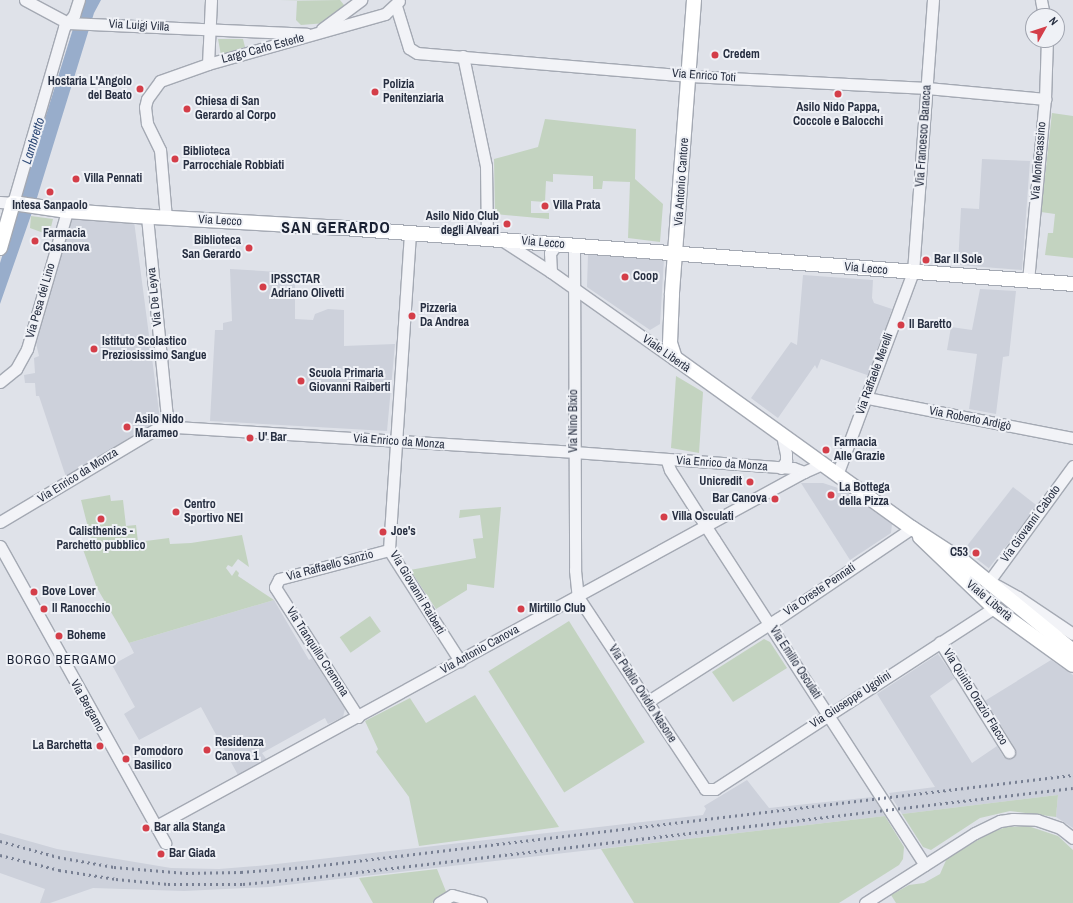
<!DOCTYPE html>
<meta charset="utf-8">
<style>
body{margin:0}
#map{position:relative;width:1073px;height:903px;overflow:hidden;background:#dfe2e9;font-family:"Archivo Narrow",sans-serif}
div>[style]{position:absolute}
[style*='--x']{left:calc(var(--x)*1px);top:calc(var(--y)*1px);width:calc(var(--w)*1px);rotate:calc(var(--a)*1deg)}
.built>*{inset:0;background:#cdd1db;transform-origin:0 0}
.green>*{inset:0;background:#c3d3c0;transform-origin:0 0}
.water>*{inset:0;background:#98adcb}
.roads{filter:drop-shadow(1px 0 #a4a9b3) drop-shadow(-1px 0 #a4a9b3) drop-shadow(0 1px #a4a9b3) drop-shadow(0 -1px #a4a9b3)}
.minor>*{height:11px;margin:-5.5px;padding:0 5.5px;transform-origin:5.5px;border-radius:5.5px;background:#f2f3f7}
.major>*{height:14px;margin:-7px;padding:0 7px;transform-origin:7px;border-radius:7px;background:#fff}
.rail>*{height:3px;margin-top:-1.5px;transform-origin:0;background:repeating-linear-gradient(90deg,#788093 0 2px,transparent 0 6px)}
.dots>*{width:11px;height:11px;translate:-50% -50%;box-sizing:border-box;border:2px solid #eff1f6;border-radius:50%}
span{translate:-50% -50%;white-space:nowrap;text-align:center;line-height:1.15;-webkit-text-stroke:4px #eff1f6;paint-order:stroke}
.street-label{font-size:12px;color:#272f41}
.poi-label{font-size:12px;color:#272f41;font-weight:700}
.left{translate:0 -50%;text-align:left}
.right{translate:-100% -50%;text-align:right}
.water-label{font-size:13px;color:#2f4a77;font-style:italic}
.neighbourhood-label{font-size:13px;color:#192032;letter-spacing:1px}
.district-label{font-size:16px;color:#192032;font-weight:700;letter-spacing:1px}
.north{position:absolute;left:1025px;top:8px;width:40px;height:40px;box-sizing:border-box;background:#eff1f6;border:1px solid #9fa3ae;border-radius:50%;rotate:51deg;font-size:11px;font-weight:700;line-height:16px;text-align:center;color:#272f41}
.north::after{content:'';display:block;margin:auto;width:14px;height:18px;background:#d43e49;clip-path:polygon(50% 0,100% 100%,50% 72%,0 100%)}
</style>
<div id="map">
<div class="built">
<i style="clip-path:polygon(982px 159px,1030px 161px,1022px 270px,958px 265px,961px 208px,979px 209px)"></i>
<i style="clip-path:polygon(71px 219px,134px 221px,160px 419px,66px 477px,39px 396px,36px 396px,35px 383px,25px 383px,24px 375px,35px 373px,34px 358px,39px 356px,36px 343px)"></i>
<i style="clip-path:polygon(588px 254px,664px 259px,660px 324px,650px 330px,587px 287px)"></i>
<i style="clip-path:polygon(230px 269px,295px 273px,295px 319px,313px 320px,315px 314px,328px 309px,344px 310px,344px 346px,395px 344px,387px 431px,210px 421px,215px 330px,223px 330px,223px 323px,232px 321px)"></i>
<i style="clip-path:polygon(803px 275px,873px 280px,872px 298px,874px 303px,892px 309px,870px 376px,821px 359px,817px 369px,815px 365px,778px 418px,751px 398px,791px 342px,797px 345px)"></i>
<i style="clip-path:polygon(980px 289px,1016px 291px,1009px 356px,1003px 357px,996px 414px,969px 409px,977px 354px,947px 350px,951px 327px,972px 330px)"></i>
<i style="clip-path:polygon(801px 483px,823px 483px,844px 490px,892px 524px,891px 533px,850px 560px)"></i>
<i style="left:1013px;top:487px;width:31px;height:79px;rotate:38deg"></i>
<i style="clip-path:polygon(274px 600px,309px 660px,312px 658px,345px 709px,343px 717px,328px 724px,325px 718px,262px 753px,267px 760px,238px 775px,201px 707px,139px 740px,124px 714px,135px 707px,112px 665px,134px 653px,129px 643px)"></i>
<i style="clip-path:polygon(938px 654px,955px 678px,930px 696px,972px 763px,997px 746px,1004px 757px,1016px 750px,994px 714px,983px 702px,1051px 660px,1073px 675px,1073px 828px,1056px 817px,1058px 795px,902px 814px,889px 793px,935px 787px,877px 694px)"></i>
<i style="clip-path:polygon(747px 780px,769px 808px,873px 797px,885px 816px,269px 887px,184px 891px,93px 888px,50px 903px,40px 903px,45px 889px,0 873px,0 833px,57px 849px,171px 868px,219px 869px,268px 865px,703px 815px,706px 809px,704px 806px)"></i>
</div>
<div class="green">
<i style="clip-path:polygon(340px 0,344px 5px,326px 23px,301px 25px,296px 20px,297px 1px,279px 1px)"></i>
<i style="clip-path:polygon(218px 39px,243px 39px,245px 47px,221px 55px)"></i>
<i style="clip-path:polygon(1052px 113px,1073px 116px,1073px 258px,1045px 255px,1048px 233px,1053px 233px,1055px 214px,1041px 212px)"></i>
<i style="clip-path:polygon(545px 119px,636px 129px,635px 179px,663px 204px,660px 242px,628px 238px,630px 182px,603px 181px,602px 189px,593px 189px,593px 176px,553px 174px,553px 182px,546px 181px,545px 202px,531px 201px,531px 213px,549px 213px,549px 219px,495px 214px,494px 159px,538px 147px)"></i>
<i style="clip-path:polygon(31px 216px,53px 219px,49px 235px,30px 228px)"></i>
<i style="clip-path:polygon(676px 376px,703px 392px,699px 453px,671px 448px)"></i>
<i style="clip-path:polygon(110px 495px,111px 501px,123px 500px,126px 526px,136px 525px,138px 542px,169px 538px,170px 544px,191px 543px,242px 535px,249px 567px,238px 559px,232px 567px,228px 565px,226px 568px,232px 576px,236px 570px,239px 573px,238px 576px,274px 600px,129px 643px,97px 588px,81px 544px,91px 539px,81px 500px)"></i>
<i style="clip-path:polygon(501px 507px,494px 588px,467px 584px,467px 590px,436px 609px,410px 570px,476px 558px,473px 539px,483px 538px,480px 515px,459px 518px,460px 510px)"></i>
<i style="left:370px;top:616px;width:19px;height:37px;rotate:55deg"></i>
<i style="left:569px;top:621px;width:143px;height:95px;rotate:58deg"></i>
<i style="clip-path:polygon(764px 639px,770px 642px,787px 668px,733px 702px,712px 672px)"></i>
<i style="clip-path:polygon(475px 695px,559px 827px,419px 846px,409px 797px,376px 752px,378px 749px,365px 721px,410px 698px,426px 723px)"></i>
<i style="clip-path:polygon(1058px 795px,1056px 817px,1010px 811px,980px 818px,931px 850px,923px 847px,902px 814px)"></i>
<i style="clip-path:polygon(885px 816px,904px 847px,903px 859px,899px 865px,839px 903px,634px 903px,601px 849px)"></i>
<i style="clip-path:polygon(1028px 826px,1058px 836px,1073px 850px,1073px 903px,896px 903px,891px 895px,909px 885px,924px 883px,940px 874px,947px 858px,990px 833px,1006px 827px)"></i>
<i style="clip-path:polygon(437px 869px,447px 894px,432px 903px,373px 903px,359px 878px)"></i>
</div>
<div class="water">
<i style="clip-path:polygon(82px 0,101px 0,94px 13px,36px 201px,0 304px,0 263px)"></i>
</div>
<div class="roads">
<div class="minor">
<i style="--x:25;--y:0;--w:49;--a:28.1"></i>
<i style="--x:1041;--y:0;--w:16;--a:79"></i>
<i style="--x:396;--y:6;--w:44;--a:72.8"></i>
<i style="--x:409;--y:48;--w:9;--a:32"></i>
<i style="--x:417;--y:53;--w:274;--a:4.8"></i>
<i style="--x:690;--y:76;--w:237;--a:2.9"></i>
<i style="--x:927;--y:88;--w:119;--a:5.3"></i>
<i style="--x:68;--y:23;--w:239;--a:2.6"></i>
<i style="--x:322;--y:29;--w:49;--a:-36.6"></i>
<i style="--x:463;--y:56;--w:112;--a:78.2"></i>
<i style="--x:486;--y:166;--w:73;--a:89.2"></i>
<i style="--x:208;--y:64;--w:64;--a:-87.3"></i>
<i style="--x:0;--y:202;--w:13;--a:4"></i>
<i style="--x:13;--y:203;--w:183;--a:-73.8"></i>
<i style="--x:64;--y:27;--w:16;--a:-50"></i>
<i style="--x:74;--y:15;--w:16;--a:-72"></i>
<i style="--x:147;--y:217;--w:210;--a:84.3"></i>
<i style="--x:166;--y:218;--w:68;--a:-95"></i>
<i style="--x:160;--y:150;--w:30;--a:-116"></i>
<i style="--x:147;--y:123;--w:16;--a:-97"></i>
<i style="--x:145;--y:107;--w:8;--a:-76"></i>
<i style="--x:147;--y:99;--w:22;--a:-54"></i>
<i style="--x:160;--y:81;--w:51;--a:-19.5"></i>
<i style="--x:208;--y:64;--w:184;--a:-15.8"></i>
<i style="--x:385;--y:14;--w:19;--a:-43"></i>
<i style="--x:410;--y:233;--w:318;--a:93.8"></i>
<i style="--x:389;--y:550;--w:132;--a:57.4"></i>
<i style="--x:503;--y:241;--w:57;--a:32.9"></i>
<i style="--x:551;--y:272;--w:156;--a:35.3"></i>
<i style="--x:574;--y:246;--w:324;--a:89.8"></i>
<i style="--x:575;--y:570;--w:27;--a:84"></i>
<i style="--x:578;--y:597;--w:230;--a:56.5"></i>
<i style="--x:705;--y:789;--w:10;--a:0"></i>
<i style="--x:715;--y:789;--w:333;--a:-33"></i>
<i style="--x:551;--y:272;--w:19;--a:-93"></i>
<i style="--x:550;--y:253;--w:11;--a:-52"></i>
<i style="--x:1028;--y:281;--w:183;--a:-84.7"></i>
<i style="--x:1045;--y:99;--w:59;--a:-88.1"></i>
<i style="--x:0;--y:382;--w:21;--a:-39"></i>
<i style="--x:16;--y:369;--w:23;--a:-61"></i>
<i style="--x:27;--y:349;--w:144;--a:-73.8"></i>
<i style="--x:867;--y:398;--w:210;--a:11"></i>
<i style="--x:667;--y:461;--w:9;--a:72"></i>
<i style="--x:670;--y:470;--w:82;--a:57.5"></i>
<i style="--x:714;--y:539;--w:388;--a:57.1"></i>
<i style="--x:1073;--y:466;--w:142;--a:126.1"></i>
<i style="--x:989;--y:581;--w:33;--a:29"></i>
<i style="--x:1018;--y:597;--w:66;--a:33.9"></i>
<i style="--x:781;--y:468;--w:9;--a:-54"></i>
<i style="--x:786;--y:461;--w:7;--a:-90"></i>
<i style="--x:786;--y:454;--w:19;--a:-102"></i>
<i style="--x:837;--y:475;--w:217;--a:-69.5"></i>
<i style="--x:913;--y:272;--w:273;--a:-85.8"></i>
<i style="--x:0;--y:522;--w:187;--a:-30.8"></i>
<i style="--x:161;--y:426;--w:414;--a:3.6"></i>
<i style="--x:574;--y:452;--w:220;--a:4.2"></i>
<i style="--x:793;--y:468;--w:12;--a:20"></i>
<i style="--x:0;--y:546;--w:340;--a:60.9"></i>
<i style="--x:940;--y:642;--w:130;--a:57.9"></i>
<i style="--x:647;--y:702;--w:156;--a:-32.5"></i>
<i style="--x:779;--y:618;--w:161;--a:-34.1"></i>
<i style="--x:358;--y:717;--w:154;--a:-122.6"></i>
<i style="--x:275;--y:587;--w:9;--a:-63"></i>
<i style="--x:279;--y:579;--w:114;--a:-14.8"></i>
<i style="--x:156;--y:826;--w:738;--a:-28.65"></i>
<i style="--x:804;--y:472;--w:20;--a:-24"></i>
<i style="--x:439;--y:903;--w:15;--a:-32"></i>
<i style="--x:452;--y:895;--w:30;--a:15"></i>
<i style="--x:865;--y:903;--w:130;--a:-32.5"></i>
<i style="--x:975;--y:833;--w:28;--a:-26"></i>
<i style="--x:1000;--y:821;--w:13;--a:-9"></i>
<i style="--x:1013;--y:819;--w:24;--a:2"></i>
<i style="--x:1037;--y:820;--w:24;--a:19"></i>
<i style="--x:1060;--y:828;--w:16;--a:38"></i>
</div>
<div class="major">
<i style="--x:694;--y:0;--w:296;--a:94.3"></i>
<i style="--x:672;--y:295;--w:48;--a:92.4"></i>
<i style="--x:670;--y:343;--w:16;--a:72"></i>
<i style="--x:675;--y:358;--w:292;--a:35.7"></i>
<i style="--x:912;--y:528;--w:62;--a:33.2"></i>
<i style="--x:964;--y:562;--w:141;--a:39.2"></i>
<i style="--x:0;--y:248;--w:47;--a:-73.9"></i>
<i style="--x:13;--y:203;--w:55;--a:8.4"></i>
<i style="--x:67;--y:211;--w:69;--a:4.1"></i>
<i style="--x:136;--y:216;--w:208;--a:3.3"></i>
<i style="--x:344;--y:228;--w:731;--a:4.39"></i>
<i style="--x:920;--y:537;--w:103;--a:43.8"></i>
<i style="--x:994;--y:608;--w:97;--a:35.8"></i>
</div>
</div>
<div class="rail">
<i style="--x:0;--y:841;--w:60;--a:15.4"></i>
<i style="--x:58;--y:857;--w:57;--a:10.1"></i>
<i style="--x:114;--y:867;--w:72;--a:4.8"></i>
<i style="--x:186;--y:873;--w:55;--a:-1"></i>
<i style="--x:241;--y:872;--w:65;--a:-4.4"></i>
<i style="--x:306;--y:867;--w:772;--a:-6.84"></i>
<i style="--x:0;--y:855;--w:61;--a:14.3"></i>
<i style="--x:59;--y:870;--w:58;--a:9"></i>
<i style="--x:116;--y:879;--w:52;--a:5.5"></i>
<i style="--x:168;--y:884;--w:75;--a:0"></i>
<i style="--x:243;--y:884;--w:65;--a:-5.3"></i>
<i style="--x:308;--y:878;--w:770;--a:-6.71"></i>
</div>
<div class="dots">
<i style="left:715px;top:55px;background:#d43e49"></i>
<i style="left:140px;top:89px;background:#d43e49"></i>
<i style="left:375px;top:92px;background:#d43e49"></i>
<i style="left:838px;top:94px;background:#d43e49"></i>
<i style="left:187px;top:109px;background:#d43e49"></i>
<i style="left:175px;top:159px;background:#d43e49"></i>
<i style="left:76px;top:179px;background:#d43e49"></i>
<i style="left:50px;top:192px;background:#d43e49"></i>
<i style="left:545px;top:206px;background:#d43e49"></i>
<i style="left:507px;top:224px;background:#d43e49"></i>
<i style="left:35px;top:241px;background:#d43e49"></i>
<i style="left:249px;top:248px;background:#d43e49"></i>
<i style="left:926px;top:260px;background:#d43e49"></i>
<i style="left:625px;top:277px;background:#d43e49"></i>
<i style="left:263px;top:287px;background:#d43e49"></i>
<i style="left:412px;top:316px;background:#d43e49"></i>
<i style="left:901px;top:325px;background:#d43e49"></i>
<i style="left:94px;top:349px;background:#d43e49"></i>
<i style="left:301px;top:381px;background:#d43e49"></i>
<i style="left:127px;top:427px;background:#d43e49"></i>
<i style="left:250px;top:438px;background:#d43e49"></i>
<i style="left:826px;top:450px;background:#d43e49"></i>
<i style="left:750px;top:482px;background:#d43e49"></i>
<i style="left:831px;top:495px;background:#d43e49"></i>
<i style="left:775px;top:499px;background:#d43e49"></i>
<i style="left:176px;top:512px;background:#d43e49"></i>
<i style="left:664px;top:517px;background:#d43e49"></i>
<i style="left:101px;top:519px;background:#d43e49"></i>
<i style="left:383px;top:532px;background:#d43e49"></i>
<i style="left:976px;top:553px;background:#d43e49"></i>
<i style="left:34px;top:592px;background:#d43e49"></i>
<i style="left:44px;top:609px;background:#d43e49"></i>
<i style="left:521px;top:609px;background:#d43e49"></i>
<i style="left:59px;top:636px;background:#d43e49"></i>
<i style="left:100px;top:746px;background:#d43e49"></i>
<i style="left:207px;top:750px;background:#d43e49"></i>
<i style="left:126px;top:759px;background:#d43e49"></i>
<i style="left:146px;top:828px;background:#d43e49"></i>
<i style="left:161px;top:854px;background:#d43e49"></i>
</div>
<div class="street-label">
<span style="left:139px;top:26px;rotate:3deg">Via Luigi Villa</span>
<span style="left:263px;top:49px;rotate:-15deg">Largo Carlo Esterle</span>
<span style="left:704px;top:76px;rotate:4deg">Via Enrico Toti</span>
<span style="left:924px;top:136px;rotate:-86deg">Via Francesco Baracca</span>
<span style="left:1039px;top:161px;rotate:-85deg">Via Montecassino</span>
<span style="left:682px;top:182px;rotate:-86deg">Via Antonio Cantore</span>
<span style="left:220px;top:221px;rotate:3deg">Via Lecco</span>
<span style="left:543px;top:243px;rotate:5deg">Via Lecco</span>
<span style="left:866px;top:269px;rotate:5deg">Via Lecco</span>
<span style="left:155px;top:297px;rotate:-96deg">Via De Leyva</span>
<span style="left:41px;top:301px;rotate:-74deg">Via Pesa del Lino</span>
<span style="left:666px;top:354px;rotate:35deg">Viale Libertà</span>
<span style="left:875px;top:374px;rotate:-70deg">Via Raffaele Merelli</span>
<span style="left:970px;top:419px;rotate:11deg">Via Roberto Ardigò</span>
<span style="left:574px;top:421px;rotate:-90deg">Via Nino Bixio</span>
<span style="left:399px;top:442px;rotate:4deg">Via Enrico da Monza</span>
<span style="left:722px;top:464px;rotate:4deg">Via Enrico da Monza</span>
<span style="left:78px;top:476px;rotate:-32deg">Via Enrico da Monza</span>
<span style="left:1031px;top:524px;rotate:-54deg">Via Giovanni Caboto</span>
<span style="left:330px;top:566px;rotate:-15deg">Via Raffaello Sanzio</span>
<span style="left:820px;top:590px;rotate:-34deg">Via Oreste Pennati</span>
<span style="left:417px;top:593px;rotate:59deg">Via Giovanni Raiberti</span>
<span style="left:989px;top:601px;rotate:40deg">Viale Libertà</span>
<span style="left:480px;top:650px;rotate:-29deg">Via Antonio Canova</span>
<span style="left:317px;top:652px;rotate:57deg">Via Tranquillo Cremona</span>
<span style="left:795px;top:663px;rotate:57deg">Via Emilio Osculati</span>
<span style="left:642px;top:694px;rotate:57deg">Via Publio Ovidio Nasone</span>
<span style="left:975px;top:697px;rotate:58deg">Via Quinto Orazio Flacco</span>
<span style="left:851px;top:700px;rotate:-33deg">Via Giuseppe Ugolini</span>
<span style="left:87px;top:706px;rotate:61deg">Via Bergamo</span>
</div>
<div class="poi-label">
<span class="left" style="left:723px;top:55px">Credem</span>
<span class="right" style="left:132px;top:89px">Hostaria L'Angolo<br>del Beato</span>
<span class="left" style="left:383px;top:92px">Polizia<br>Penitenziaria</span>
<span class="left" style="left:195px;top:109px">Chiesa di San<br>Gerardo al Corpo</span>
<span style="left:838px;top:115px">Asilo Nido Pappa,<br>Coccole e Balocchi</span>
<span class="left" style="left:183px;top:159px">Biblioteca<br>Parrocchiale Robbiati</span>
<span class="left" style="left:84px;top:179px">Villa Pennati</span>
<span style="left:50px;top:206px">Intesa Sanpaolo</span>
<span class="left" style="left:553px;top:206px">Villa Prata</span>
<span class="right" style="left:499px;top:224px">Asilo Nido Club<br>degli Alveari</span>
<span class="left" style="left:43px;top:241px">Farmacia<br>Casanova</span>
<span class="right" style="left:241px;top:248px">Biblioteca<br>San Gerardo</span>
<span class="left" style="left:934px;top:260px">Bar Il Sole</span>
<span class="left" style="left:633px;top:277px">Coop</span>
<span class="left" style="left:271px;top:287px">IPSSCTAR<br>Adriano Olivetti</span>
<span class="left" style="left:420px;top:316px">Pizzeria<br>Da Andrea</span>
<span class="left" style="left:909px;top:325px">Il Baretto</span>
<span class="left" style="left:102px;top:349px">Istituto Scolastico<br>Preziosissimo Sangue</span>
<span class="left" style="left:309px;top:381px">Scuola Primaria<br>Giovanni Raiberti</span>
<span class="left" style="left:135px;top:427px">Asilo Nido<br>Marameo</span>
<span class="left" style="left:258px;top:438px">U' Bar</span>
<span class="left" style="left:834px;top:450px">Farmacia<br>Alle Grazie</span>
<span class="right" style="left:742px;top:482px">Unicredit</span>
<span class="left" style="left:839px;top:495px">La Bottega<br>della Pizza</span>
<span class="right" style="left:767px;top:499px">Bar Canova</span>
<span class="left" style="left:184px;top:512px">Centro<br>Sportivo NEI</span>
<span class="left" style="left:672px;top:517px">Villa Osculati</span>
<span style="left:101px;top:539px">Calisthenics -<br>Parchetto pubblico</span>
<span class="left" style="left:391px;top:532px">Joe's</span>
<span class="right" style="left:968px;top:553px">C53</span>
<span class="left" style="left:42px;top:592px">Bove Lover</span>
<span class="left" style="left:52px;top:609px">Il Ranocchio</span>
<span class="left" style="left:529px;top:609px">Mirtillo Club</span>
<span class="left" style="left:67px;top:636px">Boheme</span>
<span class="left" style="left:215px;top:750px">Residenza<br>Canova 1</span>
<span class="right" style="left:92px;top:746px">La Barchetta</span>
<span class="left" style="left:134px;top:759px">Pomodoro<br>Basilico</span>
<span class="left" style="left:154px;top:828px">Bar alla Stanga</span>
<span class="left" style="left:169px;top:854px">Bar Giada</span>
</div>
<div class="water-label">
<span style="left:34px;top:141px;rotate:-73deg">Lambretto</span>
</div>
<div class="neighbourhood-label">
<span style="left:62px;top:660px">BORGO BERGAMO</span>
</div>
<div class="district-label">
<span style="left:336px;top:227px">SAN GERARDO</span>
</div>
<div class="north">N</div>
</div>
